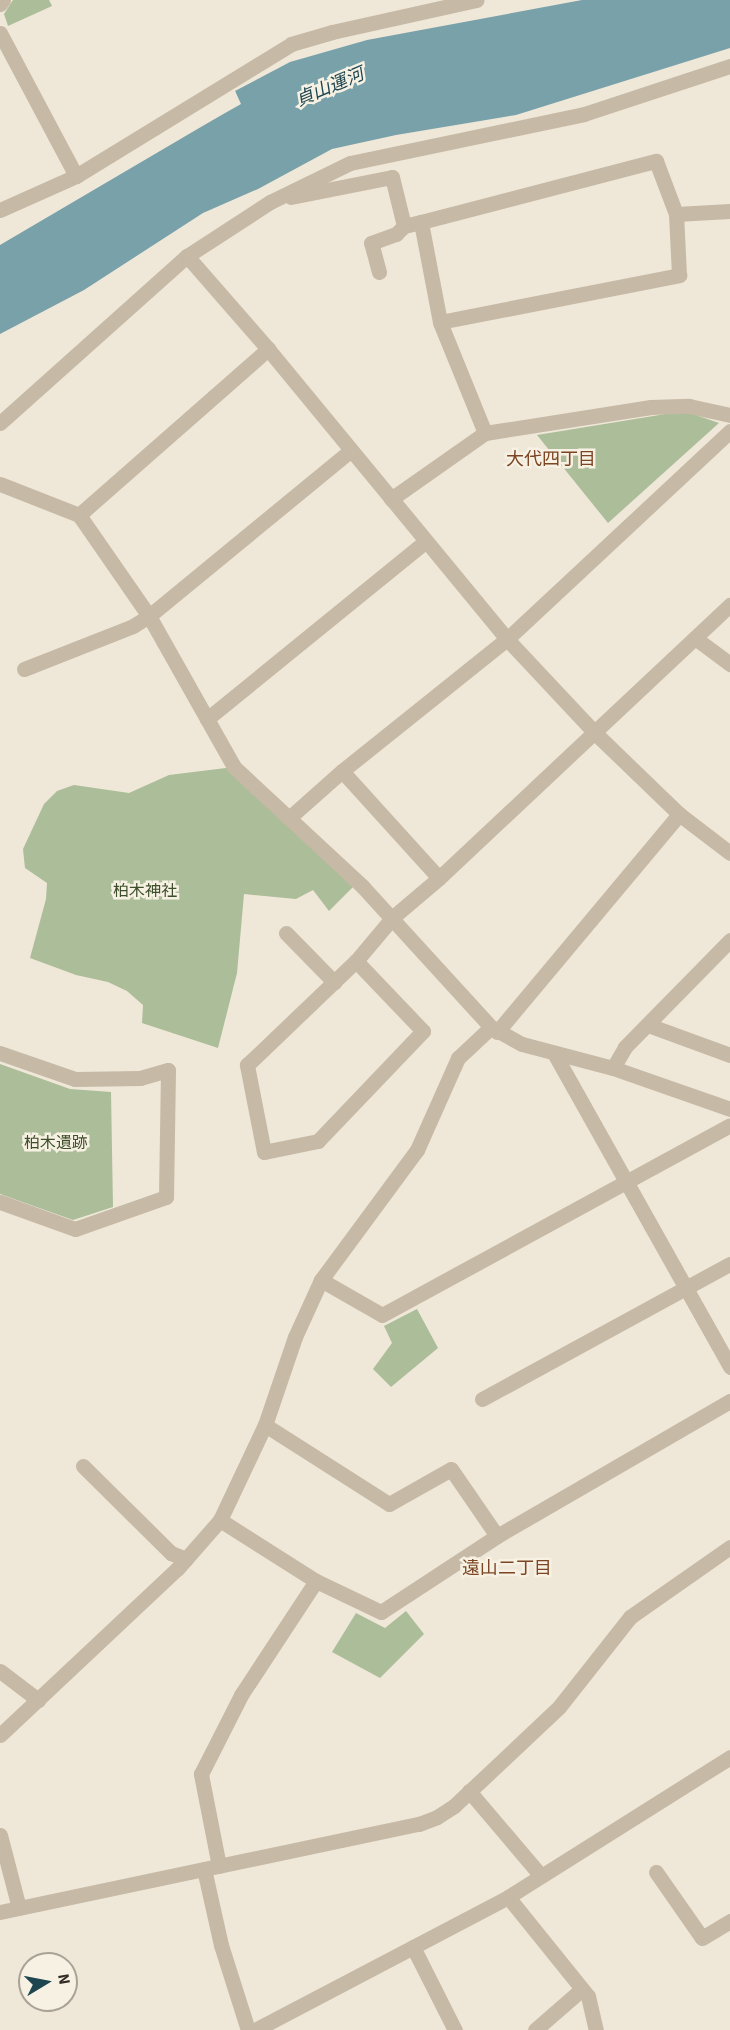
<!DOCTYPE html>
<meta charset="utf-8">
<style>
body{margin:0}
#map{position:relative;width:730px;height:2030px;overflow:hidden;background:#efe7d8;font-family:"Source Sans 3","Noto Sans JP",sans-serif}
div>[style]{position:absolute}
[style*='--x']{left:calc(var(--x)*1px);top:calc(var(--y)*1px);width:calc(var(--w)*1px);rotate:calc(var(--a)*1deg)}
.green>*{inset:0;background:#acbd99}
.water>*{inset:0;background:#79a1aa}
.pier>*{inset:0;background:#efe7d8}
.minor>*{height:15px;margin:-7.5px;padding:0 7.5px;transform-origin:7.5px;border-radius:7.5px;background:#c6b9a5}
span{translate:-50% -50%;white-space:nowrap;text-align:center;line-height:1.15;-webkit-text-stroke:5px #f7f1e3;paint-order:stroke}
.park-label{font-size:16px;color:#3d4f2b}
.water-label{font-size:18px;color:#1e4651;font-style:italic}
.neighbourhood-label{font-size:18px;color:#7c4524}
.north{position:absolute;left:18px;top:1952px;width:60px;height:60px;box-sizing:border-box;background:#f7f1e3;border:2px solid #a8a297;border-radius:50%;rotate:80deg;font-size:16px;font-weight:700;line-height:24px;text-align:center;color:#322b26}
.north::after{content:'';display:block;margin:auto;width:21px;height:27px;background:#1e4651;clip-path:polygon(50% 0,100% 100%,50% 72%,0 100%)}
</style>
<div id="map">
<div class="green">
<i style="clip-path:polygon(13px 0,49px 0,52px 6px,8px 26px,4px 14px)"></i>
<i style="clip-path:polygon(684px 411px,719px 423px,608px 523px,537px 435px)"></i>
<i style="clip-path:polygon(234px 767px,358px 882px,329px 911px,313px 890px,296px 899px,244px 894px,237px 973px,218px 1048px,142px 1023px,143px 1005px,127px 991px,108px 982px,76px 975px,30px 958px,46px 899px,47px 883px,25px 868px,23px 849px,44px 804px,57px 791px,74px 785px,129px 793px,169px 775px)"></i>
<i style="clip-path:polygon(0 1064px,70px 1089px,111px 1092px,113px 1207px,73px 1220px,0 1194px)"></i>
<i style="clip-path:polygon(417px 1309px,438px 1348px,391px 1387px,373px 1369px,392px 1343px,384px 1326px)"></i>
<i style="clip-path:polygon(406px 1611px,424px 1634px,380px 1678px,332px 1652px,356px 1613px,385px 1628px)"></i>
</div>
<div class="water">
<i style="clip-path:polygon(582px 0,730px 0,730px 48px,516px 115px,396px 135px,332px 149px,258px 189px,203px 213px,84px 290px,0 334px,0 245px,240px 104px,235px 91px,290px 62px,367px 40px)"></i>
</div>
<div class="pier">
<i style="clip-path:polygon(235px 91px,241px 104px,77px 196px,237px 103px,232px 93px)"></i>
</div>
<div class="minor">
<i style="--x:0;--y:4;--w:5;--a:-53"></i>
<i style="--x:0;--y:33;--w:162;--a:62"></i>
<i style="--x:291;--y:197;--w:103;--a:-11.2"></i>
<i style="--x:392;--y:177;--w:50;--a:76.2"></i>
<i style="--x:404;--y:226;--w:17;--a:-13"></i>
<i style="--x:0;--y:210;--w:83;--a:-24.1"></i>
<i style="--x:76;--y:176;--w:252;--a:-31.5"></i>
<i style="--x:291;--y:44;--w:43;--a:-16.3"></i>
<i style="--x:332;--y:32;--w:148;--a:-12.5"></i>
<i style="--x:187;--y:256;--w:123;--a:48.9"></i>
<i style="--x:268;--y:349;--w:376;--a:50.5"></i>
<i style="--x:507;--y:639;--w:127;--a:46.9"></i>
<i style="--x:594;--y:732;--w:118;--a:44"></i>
<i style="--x:679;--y:814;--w:64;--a:37.4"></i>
<i style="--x:379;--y:272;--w:30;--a:-105"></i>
<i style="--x:371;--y:243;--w:27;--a:-20"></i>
<i style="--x:396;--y:234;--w:11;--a:-45"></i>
<i style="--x:440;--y:322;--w:244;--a:-11.1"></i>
<i style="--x:679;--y:275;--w:61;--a:-92.8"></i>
<i style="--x:0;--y:423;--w:251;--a:-41.8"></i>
<i style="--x:187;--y:256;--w:99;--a:-33"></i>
<i style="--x:270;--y:202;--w:89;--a:-26"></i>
<i style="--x:350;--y:163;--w:239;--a:-11.8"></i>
<i style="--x:584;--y:114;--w:154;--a:-18.2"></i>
<i style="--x:485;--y:433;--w:120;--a:-112.1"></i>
<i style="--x:440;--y:322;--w:102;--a:-100.8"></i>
<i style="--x:421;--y:222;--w:243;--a:-14.6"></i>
<i style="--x:656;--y:161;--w:57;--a:69.3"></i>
<i style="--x:676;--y:214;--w:54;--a:-3.2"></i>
<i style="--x:0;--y:484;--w:85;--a:21.4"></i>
<i style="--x:79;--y:515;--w:123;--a:55.3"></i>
<i style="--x:149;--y:616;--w:173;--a:60.6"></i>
<i style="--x:234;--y:767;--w:176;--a:42.9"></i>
<i style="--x:363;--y:887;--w:190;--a:47.6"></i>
<i style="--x:491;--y:1027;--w:35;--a:29"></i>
<i style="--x:522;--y:1044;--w:94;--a:14.8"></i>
<i style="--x:613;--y:1068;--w:124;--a:19.3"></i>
<i style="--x:391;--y:499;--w:115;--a:-35.1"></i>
<i style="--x:485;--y:433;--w:168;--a:-8.9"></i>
<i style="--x:651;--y:407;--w:38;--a:-2"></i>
<i style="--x:689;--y:406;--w:42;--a:12.4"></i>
<i style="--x:79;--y:515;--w:252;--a:-41.3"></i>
<i style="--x:695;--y:638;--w:44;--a:36.6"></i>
<i style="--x:24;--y:669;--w:117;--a:-21.5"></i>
<i style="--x:133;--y:626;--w:19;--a:-32"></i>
<i style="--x:149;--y:616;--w:260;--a:-39.4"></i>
<i style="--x:207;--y:719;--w:282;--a:-39.1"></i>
<i style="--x:342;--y:771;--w:144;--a:47.8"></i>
<i style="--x:289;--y:818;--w:71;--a:-41.6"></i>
<i style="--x:342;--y:771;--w:211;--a:-38.7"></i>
<i style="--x:507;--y:639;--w:305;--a:-43"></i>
<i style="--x:286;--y:933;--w:69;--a:45.6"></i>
<i style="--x:356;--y:961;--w:97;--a:46.3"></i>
<i style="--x:423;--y:1031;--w:152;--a:133.7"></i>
<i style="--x:318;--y:1141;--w:55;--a:168.5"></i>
<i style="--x:264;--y:1152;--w:89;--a:-101.1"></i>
<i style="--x:247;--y:1065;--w:151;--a:-43.7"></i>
<i style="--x:356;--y:961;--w:57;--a:-49.9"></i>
<i style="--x:393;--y:917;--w:60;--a:-40.3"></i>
<i style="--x:439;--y:878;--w:399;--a:-43.2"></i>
<i style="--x:648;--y:1025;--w:87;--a:20.1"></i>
<i style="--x:497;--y:1032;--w:284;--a:-50.1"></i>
<i style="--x:0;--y:1053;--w:79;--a:19.1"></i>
<i style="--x:75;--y:1079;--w:65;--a:-0.9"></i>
<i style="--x:140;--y:1078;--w:29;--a:-16"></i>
<i style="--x:168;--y:1070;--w:127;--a:90.9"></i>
<i style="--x:166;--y:1197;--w:96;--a:160.6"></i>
<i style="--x:75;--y:1229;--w:80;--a:-160.2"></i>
<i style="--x:554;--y:1053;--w:360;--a:60.7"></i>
<i style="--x:613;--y:1068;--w:24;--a:-60"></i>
<i style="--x:625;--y:1047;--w:150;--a:-45.5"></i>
<i style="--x:321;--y:1280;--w:70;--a:29.8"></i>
<i style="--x:382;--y:1315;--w:396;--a:-28.6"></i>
<i style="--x:482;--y:1399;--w:282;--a:-28.6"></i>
<i style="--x:265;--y:1425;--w:147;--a:32.5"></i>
<i style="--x:389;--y:1504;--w:71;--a:-29.4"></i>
<i style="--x:451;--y:1469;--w:81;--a:55.5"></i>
<i style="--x:83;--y:1466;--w:124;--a:44.7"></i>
<i style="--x:171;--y:1553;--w:16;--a:22"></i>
<i style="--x:316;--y:1581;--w:72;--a:25.5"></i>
<i style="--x:381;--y:1612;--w:139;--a:-33.2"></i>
<i style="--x:497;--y:1536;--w:269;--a:-30.1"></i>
<i style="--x:0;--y:1671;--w:48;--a:37.3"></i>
<i style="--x:0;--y:1735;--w:243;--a:-43.2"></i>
<i style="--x:177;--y:1569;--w:65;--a:-48.7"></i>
<i style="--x:220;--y:1520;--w:105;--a:-64.7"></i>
<i style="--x:265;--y:1425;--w:93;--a:-71.2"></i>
<i style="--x:295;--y:1337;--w:63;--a:-65.5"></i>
<i style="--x:321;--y:1280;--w:162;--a:-53.6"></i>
<i style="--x:417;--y:1150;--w:101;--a:-66"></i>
<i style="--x:458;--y:1058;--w:45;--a:-43.2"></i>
<i style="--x:469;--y:1791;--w:111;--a:49.7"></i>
<i style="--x:0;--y:1835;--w:75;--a:75.4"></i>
<i style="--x:219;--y:1866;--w:94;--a:-101.1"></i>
<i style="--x:201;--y:1774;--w:89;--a:-63.1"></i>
<i style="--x:241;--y:1695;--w:136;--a:-56.7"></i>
<i style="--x:316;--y:1581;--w:114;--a:-147.6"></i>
<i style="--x:204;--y:1869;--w:78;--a:77.4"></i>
<i style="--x:221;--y:1945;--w:89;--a:72.4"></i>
<i style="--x:656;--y:1872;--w:80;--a:55.1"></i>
<i style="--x:702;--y:1938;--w:33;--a:-31"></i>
<i style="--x:508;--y:1897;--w:127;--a:51.1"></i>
<i style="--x:588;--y:1996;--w:35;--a:77"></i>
<i style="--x:0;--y:1912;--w:428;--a:-11.9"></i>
<i style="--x:419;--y:1824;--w:19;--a:-21"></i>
<i style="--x:437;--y:1817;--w:20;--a:-33"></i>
<i style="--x:454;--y:1806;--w:144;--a:-43.3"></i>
<i style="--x:559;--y:1707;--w:115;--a:-51.7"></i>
<i style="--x:630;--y:1617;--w:122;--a:-35"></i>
<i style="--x:413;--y:1947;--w:93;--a:63.2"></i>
<i style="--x:255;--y:2030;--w:286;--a:-27.7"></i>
<i style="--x:508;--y:1897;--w:262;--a:-32.2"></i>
<i style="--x:535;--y:2030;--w:62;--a:-41.1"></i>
</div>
<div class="park-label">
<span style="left:145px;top:891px">柏木神社</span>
<span style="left:56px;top:1143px">柏木遺跡</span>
</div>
<div class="water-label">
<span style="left:330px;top:88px;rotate:-23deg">貞山運河</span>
</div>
<div class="neighbourhood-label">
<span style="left:551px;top:460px">大代四丁目</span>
<span style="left:507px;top:1569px">遠山二丁目</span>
</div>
<div class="north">N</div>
</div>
